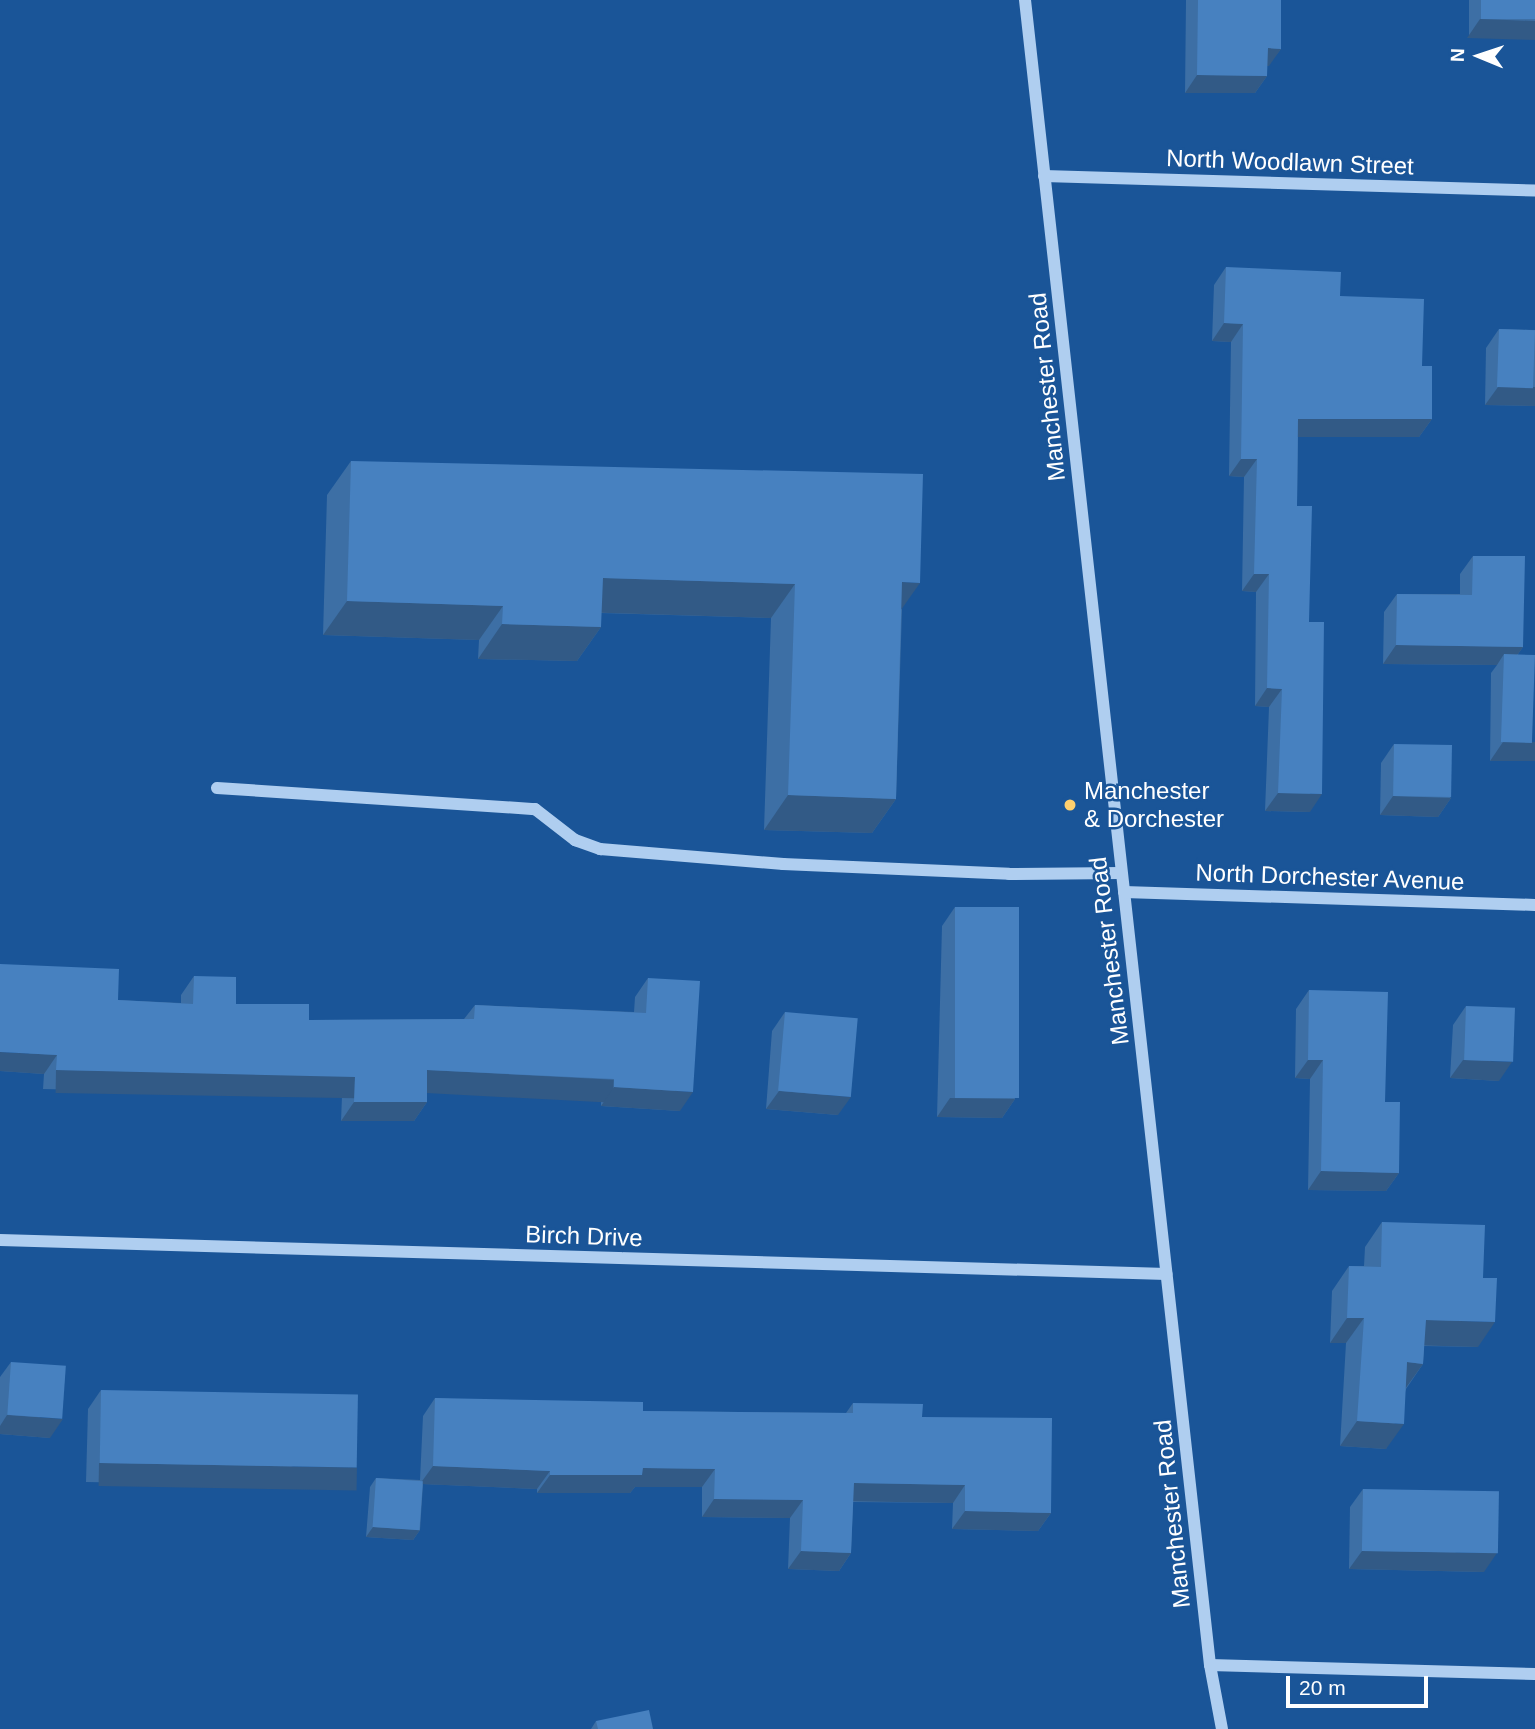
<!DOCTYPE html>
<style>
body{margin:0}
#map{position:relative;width:1535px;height:1729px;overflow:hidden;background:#1a5598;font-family:Helvetica,sans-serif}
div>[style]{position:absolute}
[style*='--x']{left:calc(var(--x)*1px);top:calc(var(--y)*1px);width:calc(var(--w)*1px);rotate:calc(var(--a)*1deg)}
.minor>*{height:12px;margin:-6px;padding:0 6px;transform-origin:6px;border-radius:6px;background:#afcef0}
.wall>*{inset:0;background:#3d6fa5;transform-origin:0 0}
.shaded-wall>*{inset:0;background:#325a86;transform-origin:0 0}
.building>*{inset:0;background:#4781c0;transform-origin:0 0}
.dots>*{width:19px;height:19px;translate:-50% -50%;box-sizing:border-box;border:4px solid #1a5598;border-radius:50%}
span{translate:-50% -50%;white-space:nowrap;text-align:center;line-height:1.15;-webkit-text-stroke:5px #1a5598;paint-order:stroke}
.street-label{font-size:24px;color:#fff}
.poi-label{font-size:24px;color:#fff}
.left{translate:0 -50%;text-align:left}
.north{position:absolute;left:1444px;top:21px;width:70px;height:70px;-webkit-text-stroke:5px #1a5598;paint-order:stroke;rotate:272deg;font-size:19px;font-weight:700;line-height:28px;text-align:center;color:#fff}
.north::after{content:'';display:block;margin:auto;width:24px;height:32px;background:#fff;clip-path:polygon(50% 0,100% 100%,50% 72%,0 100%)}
.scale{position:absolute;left:1286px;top:1676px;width:142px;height:32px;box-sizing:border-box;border:4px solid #fff;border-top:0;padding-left:9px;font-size:21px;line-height:24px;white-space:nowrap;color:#fff;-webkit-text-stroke:5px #1a5598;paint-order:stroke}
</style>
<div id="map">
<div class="minor">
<i style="--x:1025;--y:0;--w:1675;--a:83.66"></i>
<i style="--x:1210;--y:1665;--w:65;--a:79.4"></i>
<i style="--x:1044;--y:176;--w:491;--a:1.7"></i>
<i style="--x:217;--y:788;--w:319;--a:3.8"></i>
<i style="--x:535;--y:809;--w:51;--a:37.8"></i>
<i style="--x:575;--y:840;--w:27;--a:20"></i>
<i style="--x:600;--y:849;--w:184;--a:4.7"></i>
<i style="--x:783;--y:864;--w:226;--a:2.5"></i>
<i style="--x:1009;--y:874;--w:112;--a:-0.5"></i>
<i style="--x:1124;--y:892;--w:411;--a:1.8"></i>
<i style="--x:0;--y:1240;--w:1167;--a:1.67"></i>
<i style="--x:1210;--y:1665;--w:325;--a:1.6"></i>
</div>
<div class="wall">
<i style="clip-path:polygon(1186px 0,1281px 0,1281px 49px,1267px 66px,1267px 76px,1255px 93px,1185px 93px)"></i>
<i style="left:1469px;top:0;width:66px;height:38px"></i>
<i style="clip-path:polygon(1226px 267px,1340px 296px,1422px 366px,1432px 419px,1419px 437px,1298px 437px,1297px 506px,1309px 622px,1310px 812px,1265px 811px,1269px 707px,1255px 706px,1256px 592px,1242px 591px,1244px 477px,1229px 476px,1231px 342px,1212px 341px,1214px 285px)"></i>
<i style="clip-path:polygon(1499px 329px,1535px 330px,1535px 406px,1485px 405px,1486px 348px)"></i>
<i style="clip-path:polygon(351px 461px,902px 609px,896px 799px,872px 833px,764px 830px,771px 618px,601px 613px,601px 627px,577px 661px,478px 659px,479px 640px,323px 635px,327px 495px)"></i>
<i style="clip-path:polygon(1473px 556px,1523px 647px,1518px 654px,1535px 761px,1490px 761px,1491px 673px,1497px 665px,1383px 664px,1384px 612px,1397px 594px,1460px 594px,1460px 574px)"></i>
<i style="clip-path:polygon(1394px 744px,1451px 798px,1438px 817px,1380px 815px,1381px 763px)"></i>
<i style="clip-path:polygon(955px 907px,1015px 1099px,1002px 1118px,937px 1117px,942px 926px)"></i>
<i style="clip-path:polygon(194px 976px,236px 1004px,309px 1020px,464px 1019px,475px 1005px,634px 1012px,635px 997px,648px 978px,680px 1111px,601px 1106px,601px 1098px,427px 1089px,427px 1102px,414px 1121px,341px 1121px,342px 1096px,43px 1089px,44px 1074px,0 1071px,118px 1000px,181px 1003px,181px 995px)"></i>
<i style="clip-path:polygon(1309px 990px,1385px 1102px,1399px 1173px,1386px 1191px,1308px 1190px,1310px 1079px,1295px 1078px,1296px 1009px)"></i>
<i style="clip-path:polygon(1466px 1006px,1499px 1081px,1450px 1078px,1453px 1025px)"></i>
<i style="clip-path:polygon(785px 1012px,838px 1115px,766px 1109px,772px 1031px)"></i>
<i style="clip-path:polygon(1382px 1222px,1478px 1347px,1424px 1346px,1423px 1364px,1406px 1389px,1386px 1449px,1340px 1446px,1346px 1343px,1330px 1343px,1332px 1291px,1349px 1266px,1364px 1266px,1365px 1247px)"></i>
<i style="clip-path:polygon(11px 1362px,50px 1438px,0 1434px,0 1377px)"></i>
<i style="clip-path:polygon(101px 1390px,343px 1487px,86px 1482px,88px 1409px)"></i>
<i style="clip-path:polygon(435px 1398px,643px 1411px,846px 1413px,853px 1403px,922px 1417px,1051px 1513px,1038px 1531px,952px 1529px,953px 1503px,853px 1502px,851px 1553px,839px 1571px,788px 1569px,790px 1518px,702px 1517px,702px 1487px,635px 1487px,630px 1493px,537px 1493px,537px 1489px,423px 1484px,420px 1530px,413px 1540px,366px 1537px,370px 1487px,376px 1478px,420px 1480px,423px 1416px)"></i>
<i style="clip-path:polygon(1363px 1489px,1484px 1572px,1349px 1569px,1350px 1507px)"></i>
<i style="clip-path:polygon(596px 1721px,653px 1729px,591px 1729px)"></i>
</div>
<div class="shaded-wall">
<i style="clip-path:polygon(1480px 19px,1535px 21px,1535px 40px,1467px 38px)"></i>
<i style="clip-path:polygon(1268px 48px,1281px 49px,1269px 66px,1256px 66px)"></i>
<i style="clip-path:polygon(1197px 75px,1267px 76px,1255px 93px,1185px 93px)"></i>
<i style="clip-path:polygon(1224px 323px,1243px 324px,1231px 342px,1212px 341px)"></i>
<i style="clip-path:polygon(1498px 387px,1535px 387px,1535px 406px,1485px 405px)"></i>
<i style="clip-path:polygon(1298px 419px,1432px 419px,1419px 437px,1285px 437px)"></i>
<i style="clip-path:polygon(1241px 459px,1257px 459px,1244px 477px,1229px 476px)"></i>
<i style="clip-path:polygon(1254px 574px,1269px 574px,1256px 592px,1242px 591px)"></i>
<i style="clip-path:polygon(603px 578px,795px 584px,771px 618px,578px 612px)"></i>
<i style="clip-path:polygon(902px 582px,920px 583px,896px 617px)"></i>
<i style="clip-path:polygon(347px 601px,503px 606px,479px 640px,323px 635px)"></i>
<i style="clip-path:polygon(502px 624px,601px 627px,577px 661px,478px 659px)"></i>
<i style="clip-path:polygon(1396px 645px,1523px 647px,1510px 665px,1504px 654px,1497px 665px,1383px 664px)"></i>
<i style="clip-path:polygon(1267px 688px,1282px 689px,1269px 707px,1255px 706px)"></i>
<i style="clip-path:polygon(1503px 742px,1535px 742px,1535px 761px,1490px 761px)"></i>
<i style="clip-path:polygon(1278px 793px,1322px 794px,1310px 812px,1265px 811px)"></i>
<i style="clip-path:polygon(788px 795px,896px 799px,872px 833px,764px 830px)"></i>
<i style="clip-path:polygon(1393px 796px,1451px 798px,1438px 817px,1380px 815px)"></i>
<i style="clip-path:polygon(0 1052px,57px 1055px,44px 1074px,0 1071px)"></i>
<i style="clip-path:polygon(1308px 1060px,1323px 1060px,1310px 1079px,1295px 1078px)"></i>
<i style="clip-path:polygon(1463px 1060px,1512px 1062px,1499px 1081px,1450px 1078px)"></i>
<i style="left:56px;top:1070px;width:299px;height:23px;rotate:1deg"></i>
<i style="left:427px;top:1070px;width:187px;height:23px;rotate:3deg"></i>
<i style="clip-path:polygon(614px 1087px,693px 1092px,680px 1111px,601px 1106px)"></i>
<i style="clip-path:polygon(779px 1091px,851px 1097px,838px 1115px,766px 1109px)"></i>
<i style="clip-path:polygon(950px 1098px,1015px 1099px,1002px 1118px,937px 1117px)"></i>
<i style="clip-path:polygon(354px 1102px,427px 1102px,414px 1121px,341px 1121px)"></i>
<i style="clip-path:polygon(1321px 1171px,1399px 1173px,1386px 1191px,1308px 1190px)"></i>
<i style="clip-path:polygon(1347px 1318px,1364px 1318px,1346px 1343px,1330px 1343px)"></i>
<i style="clip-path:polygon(1426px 1320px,1495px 1322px,1478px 1347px,1409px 1345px)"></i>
<i style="clip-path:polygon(1407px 1362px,1423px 1364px,1405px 1389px)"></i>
<i style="clip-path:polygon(7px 1415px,63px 1419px,50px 1438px,0 1434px,0 1426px)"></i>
<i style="clip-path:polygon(1357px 1421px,1404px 1424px,1386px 1449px,1340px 1446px)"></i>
<i style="left:99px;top:1463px;width:258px;height:23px;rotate:1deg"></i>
<i style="clip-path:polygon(433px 1466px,550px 1471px,537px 1489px,420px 1484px)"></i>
<i style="clip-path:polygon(643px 1468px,715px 1469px,702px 1487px,635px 1487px,630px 1493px,537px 1493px,550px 1475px)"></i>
<i style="clip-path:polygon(854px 1483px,965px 1485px,953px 1503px,841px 1501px)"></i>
<i style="clip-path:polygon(714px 1499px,803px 1500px,790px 1518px,702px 1517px)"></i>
<i style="clip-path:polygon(965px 1511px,1051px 1513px,1038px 1531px,952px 1529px)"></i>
<i style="clip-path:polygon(373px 1527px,420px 1530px,413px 1540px,366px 1537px)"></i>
<i style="clip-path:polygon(801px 1551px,851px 1553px,839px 1571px,788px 1569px)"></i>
<i style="clip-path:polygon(1362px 1551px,1497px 1553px,1484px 1572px,1349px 1569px)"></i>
</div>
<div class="building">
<i style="clip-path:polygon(1198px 0,1281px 0,1281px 49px,1268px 48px,1267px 76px,1197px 75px)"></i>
<i style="left:1481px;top:0;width:54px;height:19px"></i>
<i style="clip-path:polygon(1226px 267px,1341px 272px,1340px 296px,1424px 299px,1422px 366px,1432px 366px,1432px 419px,1298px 419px,1297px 506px,1312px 506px,1309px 622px,1324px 622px,1322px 794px,1278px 793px,1282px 689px,1267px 688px,1269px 574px,1254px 574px,1257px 459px,1241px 459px,1243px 324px,1224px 323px)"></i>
<i style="left:1499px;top:329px;width:36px;height:58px;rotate:2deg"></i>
<i style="clip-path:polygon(351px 461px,923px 474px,920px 583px,902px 582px,896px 799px,788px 795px,795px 584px,603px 578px,601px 627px,502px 624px,503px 606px,347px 601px)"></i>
<i style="clip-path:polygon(1473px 556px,1525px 556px,1523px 647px,1396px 645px,1397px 594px,1472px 595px)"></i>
<i style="left:1504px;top:654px;width:31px;height:88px;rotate:2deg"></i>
<i style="left:1394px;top:744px;width:58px;height:52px;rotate:1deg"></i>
<i style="left:955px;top:907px;width:64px;height:191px"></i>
<i style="clip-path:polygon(0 964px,119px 969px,118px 1000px,193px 1004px,194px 976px,236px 977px,236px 1004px,309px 1004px,309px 1020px,474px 1019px,475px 1005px,646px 1013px,648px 978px,700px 981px,693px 1092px,614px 1087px,614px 1079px,427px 1070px,427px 1102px,354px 1102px,355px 1077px,56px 1070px,57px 1055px,0 1052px)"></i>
<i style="clip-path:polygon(1309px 990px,1388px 992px,1385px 1102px,1400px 1102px,1399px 1173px,1321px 1171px,1323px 1060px,1308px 1060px)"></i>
<i style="left:1466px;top:1006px;width:49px;height:54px;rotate:2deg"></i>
<i style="left:785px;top:1012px;width:73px;height:79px;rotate:5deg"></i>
<i style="clip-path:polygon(1382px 1222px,1485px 1225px,1483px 1278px,1497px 1278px,1495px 1322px,1426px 1320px,1423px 1364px,1407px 1362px,1404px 1424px,1357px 1421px,1364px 1318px,1347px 1318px,1349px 1266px,1381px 1267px)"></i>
<i style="left:11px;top:1362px;width:55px;height:53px;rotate:4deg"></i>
<i style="left:101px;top:1390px;width:257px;height:73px;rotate:1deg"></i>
<i style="clip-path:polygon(435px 1398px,643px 1402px,643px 1411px,853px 1413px,853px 1403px,923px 1404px,922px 1417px,1052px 1418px,1051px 1513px,965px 1511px,965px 1485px,854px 1483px,851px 1553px,801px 1551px,803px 1500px,714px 1499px,715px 1469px,643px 1468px,642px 1475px,550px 1475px,550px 1471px,433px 1466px)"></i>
<i style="left:376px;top:1478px;width:47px;height:49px;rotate:4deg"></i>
<i style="left:1363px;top:1489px;width:136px;height:62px;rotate:1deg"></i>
<i style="clip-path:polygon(649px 1710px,653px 1729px,598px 1729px,596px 1721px)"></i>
</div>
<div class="dots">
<i style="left:1070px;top:805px;background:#ffd06e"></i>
</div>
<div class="street-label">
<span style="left:1290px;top:162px;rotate:2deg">North Woodlawn Street</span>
<span style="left:1047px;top:387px;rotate:-96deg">Manchester Road</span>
<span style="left:1330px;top:877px;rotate:2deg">North Dorchester Avenue</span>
<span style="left:1109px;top:951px;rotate:-97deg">Manchester Road</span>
<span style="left:584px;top:1236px;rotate:2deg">Birch Drive</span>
<span style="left:1172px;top:1514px;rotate:-96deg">Manchester Road</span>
</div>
<div class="poi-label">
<span class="left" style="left:1084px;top:805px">Manchester<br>&amp; Dorchester</span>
</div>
<div class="north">N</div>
<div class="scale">20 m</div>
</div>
